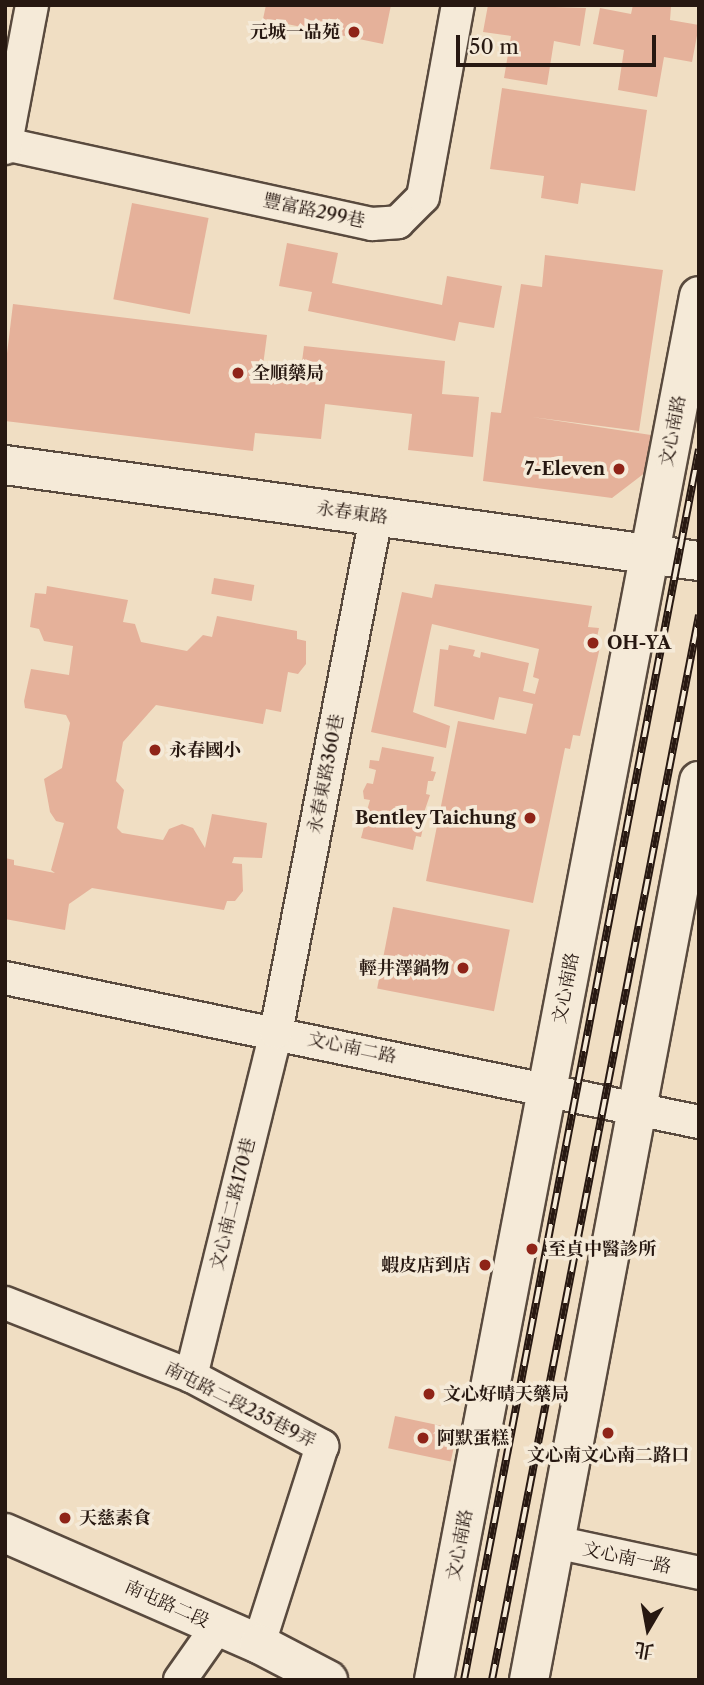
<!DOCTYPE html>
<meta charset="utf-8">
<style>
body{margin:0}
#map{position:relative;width:704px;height:1685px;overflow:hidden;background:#f0dec3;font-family:"Libre Caslon Text","Noto Serif TC",serif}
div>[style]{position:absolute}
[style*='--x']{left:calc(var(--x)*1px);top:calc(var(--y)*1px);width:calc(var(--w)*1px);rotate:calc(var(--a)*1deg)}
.building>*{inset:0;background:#e5b19a;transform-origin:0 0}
.roads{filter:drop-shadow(2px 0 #594a3e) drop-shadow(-2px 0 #594a3e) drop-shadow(0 2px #594a3e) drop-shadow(0 -2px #594a3e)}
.minor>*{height:32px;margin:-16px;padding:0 16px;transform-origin:16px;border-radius:16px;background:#f5ead8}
.tertiary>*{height:38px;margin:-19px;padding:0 19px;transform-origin:19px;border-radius:19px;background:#f5ead8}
.secondary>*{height:38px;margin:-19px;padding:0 19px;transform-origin:19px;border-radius:19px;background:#f5ead8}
.rail>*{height:8px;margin-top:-4px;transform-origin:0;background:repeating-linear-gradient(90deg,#f5ead8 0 16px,#271811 0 32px);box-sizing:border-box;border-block:2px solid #271811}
.dots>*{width:19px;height:19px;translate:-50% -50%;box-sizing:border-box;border:4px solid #f5ead8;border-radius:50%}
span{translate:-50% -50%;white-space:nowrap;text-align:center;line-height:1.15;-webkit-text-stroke:7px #f5ead8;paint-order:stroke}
.poi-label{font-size:18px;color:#271811;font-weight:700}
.right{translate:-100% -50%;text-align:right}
.left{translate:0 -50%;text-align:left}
.street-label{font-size:18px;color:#271811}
.frame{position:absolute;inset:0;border:7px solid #271811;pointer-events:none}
.north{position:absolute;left:613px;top:1594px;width:70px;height:70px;-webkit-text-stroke:5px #f5ead8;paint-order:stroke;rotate:190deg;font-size:19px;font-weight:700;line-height:28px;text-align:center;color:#271811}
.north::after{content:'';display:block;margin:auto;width:24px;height:32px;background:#271811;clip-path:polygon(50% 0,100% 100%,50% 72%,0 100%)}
.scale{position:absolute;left:456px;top:35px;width:200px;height:32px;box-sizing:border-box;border:4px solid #271811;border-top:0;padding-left:9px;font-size:21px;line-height:24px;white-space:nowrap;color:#271811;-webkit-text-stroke:5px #f5ead8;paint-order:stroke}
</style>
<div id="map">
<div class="building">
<i style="clip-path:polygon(266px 5px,391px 5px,383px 44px,263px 19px)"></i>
<i style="clip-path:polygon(488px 5px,586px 8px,580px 46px,554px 41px,547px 85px,504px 78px,511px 36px,483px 32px)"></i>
<i style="clip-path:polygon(633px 5px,671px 7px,670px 20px,699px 25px,692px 62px,664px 57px,657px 97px,618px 90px,624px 50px,593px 44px,600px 8px,631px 14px)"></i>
<i style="clip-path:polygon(502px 88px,647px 110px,635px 191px,581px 183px,578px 204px,541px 198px,544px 176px,490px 169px)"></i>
<i style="left:132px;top:203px;width:78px;height:98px;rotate:11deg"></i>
<i style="clip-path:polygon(287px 243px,338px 253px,332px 283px,442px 305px,447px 276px,502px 286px,494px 328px,459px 322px,455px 341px,308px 311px,312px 292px,279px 286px)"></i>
<i style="clip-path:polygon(545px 255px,663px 270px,639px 431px,532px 417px,651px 435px,646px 472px,612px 498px,483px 481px,491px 412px,501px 413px,521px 284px,542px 287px)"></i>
<i style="clip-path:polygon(13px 304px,267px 335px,262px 373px,300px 377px,304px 346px,445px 361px,442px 394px,479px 397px,473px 457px,408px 450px,412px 414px,325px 404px,321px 439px,255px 433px,253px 451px,5px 421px,5px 370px)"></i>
<i style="left:214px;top:578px;width:41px;height:16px;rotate:10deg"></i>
<i style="clip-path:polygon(435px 584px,592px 606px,588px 627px,599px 628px,595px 646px,600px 647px,580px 736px,573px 735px,570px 749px,565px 748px,533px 903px,426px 881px,458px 721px,526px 734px,533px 704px,499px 697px,494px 720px,434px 706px,440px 649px,448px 650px,449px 645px,475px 650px,473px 656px,480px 658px,481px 652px,529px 663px,523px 691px,535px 694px,539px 679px,533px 677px,539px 649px,432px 624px,413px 712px,450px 726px,446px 748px,371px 732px,402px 592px,432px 598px)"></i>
<i style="clip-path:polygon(47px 586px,128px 600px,123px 622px,135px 624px,141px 642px,187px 651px,203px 635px,212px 637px,217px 616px,297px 631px,297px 639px,306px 641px,306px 664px,298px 674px,288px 672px,281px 712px,266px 709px,263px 724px,156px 705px,123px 742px,116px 781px,124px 790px,117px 828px,122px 833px,163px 840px,169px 829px,182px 824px,193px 828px,205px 848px,212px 814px,267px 823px,262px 858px,234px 857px,232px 863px,242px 864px,243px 891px,235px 901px,227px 901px,224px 910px,92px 888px,69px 904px,65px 930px,5px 919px,5px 858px,14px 860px,14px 865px,55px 873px,51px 870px,64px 823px,56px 821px,50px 812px,44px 779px,62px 768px,70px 723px,66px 715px,25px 708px,24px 701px,31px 669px,69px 675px,73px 646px,44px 641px,39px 629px,30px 627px,35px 593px,46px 594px)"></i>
<i style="clip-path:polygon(382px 747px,434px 757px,431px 771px,436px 772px,433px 781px,428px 781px,426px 794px,430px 795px,419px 827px,423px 828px,421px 837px,416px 836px,413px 850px,361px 838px,365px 823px,356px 821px,358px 812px,366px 814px,370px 800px,364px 799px,363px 791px,367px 783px,373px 784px,376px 770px,369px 768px,370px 760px,379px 761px)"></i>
<i style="left:393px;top:907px;width:119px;height:83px;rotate:11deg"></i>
<i style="left:395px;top:1416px;width:64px;height:33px;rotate:12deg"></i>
</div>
<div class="roads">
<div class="minor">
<i style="--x:5;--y:144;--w:376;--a:12.3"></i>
<i style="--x:372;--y:224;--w:26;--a:-4"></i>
<i style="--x:398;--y:222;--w:35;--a:-45"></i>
<i style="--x:423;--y:197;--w:195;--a:-79.7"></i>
<i style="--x:5;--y:148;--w:146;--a:-79.3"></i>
<i style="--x:5;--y:978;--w:709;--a:11.72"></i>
<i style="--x:5;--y:1303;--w:200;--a:21.4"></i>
<i style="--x:191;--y:1376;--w:149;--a:28.1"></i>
<i style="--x:322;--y:1446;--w:208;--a:107.7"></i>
<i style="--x:191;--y:1376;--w:354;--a:-76.1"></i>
<i style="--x:276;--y:1032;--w:525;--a:-79.01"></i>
<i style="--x:555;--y:1542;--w:147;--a:12.1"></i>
<i style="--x:180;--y:1680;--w:66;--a:-54.9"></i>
</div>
<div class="tertiary">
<i style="--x:5;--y:465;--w:701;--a:7.88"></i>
</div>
<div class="secondary">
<i style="--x:5;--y:1533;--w:277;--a:23.6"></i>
<i style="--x:259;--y:1644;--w:78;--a:27.6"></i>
<i style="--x:434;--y:1680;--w:1409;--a:-79.16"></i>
<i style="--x:529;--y:1680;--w:915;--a:-79.29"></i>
</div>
</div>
<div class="rail">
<i style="--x:464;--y:1680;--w:1253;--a:-79.19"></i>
<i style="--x:492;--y:1680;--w:1085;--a:-79"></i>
</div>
<div class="dots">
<i style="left:354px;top:32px;background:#8f2418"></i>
<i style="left:238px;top:373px;background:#8f2418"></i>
<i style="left:619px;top:469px;background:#8f2418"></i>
<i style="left:593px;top:643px;background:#8f2418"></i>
<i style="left:155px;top:750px;background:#8f2418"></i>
<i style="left:530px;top:818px;background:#8f2418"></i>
<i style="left:463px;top:968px;background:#8f2418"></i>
<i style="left:532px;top:1249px;background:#8f2418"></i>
<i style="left:485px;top:1265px;background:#8f2418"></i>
<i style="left:429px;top:1394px;background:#8f2418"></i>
<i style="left:608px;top:1433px;background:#8f2418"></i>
<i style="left:423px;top:1438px;background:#8f2418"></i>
<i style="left:65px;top:1518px;background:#8f2418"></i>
</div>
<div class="poi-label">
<span class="right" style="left:340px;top:32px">元城一品苑</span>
<span class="left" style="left:252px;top:373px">全順藥局</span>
<span class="right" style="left:605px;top:469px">7-Eleven</span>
<span class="left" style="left:607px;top:643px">OH-YA</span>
<span class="left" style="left:169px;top:750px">永春國小</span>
<span class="right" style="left:516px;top:818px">Bentley Taichung</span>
<span class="right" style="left:449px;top:968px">輕井澤鍋物</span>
<span class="left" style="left:548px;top:1249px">至貞中醫診所</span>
<span class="right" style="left:471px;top:1265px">蝦皮店到店</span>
<span class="left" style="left:443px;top:1394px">文心好晴天藥局</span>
<span class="left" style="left:437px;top:1438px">阿默蛋糕</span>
<span style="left:608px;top:1455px">文心南文心南二路口</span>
<span class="left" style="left:79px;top:1518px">天慈素食</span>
</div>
<div class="street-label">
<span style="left:314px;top:211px;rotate:12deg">豐富路299巷</span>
<span style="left:673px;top:431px;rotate:-79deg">文心南路</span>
<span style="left:352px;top:513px;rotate:8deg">永春東路</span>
<span style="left:326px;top:774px;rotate:-79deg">永春東路360巷</span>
<span style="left:566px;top:988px;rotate:-79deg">文心南路</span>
<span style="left:352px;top:1048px;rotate:12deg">文心南二路</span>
<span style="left:233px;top:1204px;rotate:-76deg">文心南二路170巷</span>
<span style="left:240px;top:1405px;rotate:27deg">南屯路二段235巷9弄</span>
<span style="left:460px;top:1545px;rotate:-79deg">文心南路</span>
<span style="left:627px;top:1558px;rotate:12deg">文心南一路</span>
<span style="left:167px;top:1604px;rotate:24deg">南屯路二段</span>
</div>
<div class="frame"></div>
<div class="north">北</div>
<div class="scale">50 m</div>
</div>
